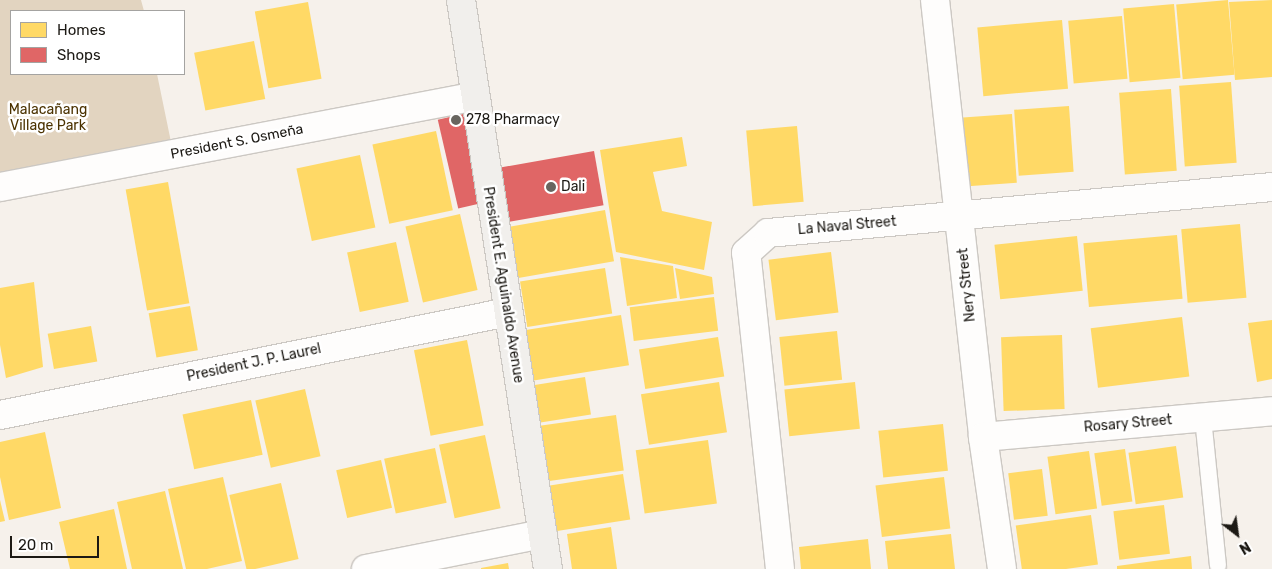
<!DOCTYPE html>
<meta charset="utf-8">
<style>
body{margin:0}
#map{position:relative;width:1272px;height:569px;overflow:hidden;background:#f6f1eb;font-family:Rubik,sans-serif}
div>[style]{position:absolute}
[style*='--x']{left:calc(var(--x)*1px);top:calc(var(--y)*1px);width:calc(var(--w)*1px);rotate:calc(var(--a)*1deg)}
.green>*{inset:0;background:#e2d4c0}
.homes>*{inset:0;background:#ffd966;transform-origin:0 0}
.shops>*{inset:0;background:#e06666;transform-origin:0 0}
.roads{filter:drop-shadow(1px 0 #ccc8c3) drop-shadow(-1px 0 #ccc8c3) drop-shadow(0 1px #ccc8c3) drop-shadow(0 -1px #ccc8c3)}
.service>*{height:16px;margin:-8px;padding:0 8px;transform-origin:8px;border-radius:8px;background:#fefdfc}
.minor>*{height:28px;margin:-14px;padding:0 14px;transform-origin:14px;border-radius:14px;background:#fefdfc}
.secondary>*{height:28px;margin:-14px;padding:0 14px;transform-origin:14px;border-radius:14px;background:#f1efec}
.dots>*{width:14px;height:14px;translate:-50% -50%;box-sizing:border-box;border:2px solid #fff;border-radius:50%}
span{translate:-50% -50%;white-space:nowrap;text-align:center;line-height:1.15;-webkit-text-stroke:5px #fff;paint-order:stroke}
.park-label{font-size:14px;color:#4b3200}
.poi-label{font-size:14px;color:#1c1914}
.left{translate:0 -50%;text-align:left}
.street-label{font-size:14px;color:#1c1914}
.legend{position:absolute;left:10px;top:10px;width:175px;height:65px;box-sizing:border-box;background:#fff;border:1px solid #a4a3a1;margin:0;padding:6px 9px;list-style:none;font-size:15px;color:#1c1914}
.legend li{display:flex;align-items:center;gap:10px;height:25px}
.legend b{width:25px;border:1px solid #a4a3a1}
.north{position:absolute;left:1212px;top:509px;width:50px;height:50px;-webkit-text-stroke:4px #fff;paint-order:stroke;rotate:150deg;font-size:14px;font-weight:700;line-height:20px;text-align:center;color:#1c1914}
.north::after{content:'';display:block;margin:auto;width:18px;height:22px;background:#1c1914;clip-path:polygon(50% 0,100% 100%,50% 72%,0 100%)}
.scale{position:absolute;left:10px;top:536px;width:89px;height:22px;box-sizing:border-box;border:2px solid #1c1914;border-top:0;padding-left:6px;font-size:15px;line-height:18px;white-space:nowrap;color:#1c1914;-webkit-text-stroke:4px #fff;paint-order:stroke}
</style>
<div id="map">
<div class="green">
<i style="clip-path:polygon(0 0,141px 0,144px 11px,11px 11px,11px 74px,157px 74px,171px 142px,0 173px)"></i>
</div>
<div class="homes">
<i style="left:1228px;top:0;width:75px;height:52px;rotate:85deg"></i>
<i style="clip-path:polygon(1272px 0,1272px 77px,1235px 80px,1229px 2px)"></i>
<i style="left:308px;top:2px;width:78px;height:54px;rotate:80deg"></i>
<i style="left:1174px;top:4px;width:74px;height:51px;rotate:85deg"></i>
<i style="left:1122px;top:16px;width:63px;height:54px;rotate:85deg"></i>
<i style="left:1062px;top:20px;width:69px;height:85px;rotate:85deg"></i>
<i style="left:254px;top:41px;width:59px;height:61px;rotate:79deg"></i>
<i style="left:1231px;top:82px;width:81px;height:52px;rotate:86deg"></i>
<i style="left:1171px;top:89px;width:82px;height:52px;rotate:86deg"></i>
<i style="left:1069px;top:106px;width:66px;height:55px;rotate:86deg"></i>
<i style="left:1012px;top:114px;width:69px;height:49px;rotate:86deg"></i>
<i style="left:797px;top:126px;width:76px;height:51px;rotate:85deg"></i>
<i style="left:436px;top:131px;width:81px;height:65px;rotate:78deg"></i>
<i style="clip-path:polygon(682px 137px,687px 166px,653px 172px,662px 211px,712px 222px,704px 270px,616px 252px,600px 150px)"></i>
<i style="left:360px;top:155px;width:74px;height:65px;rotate:78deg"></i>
<i style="left:168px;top:182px;width:123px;height:43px;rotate:80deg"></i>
<i style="left:605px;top:210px;width:52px;height:100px;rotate:80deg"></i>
<i style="left:460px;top:214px;width:78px;height:56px;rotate:77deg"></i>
<i style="left:1240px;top:224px;width:74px;height:59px;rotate:85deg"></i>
<i style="left:1177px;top:235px;width:64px;height:94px;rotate:85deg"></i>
<i style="left:1077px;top:236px;width:55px;height:83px;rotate:84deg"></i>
<i style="left:396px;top:242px;width:61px;height:50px;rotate:78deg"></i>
<i style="left:831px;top:252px;width:61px;height:63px;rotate:83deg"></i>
<i style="clip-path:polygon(620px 257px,673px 266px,677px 298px,627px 306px)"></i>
<i style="left:605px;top:268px;width:46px;height:86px;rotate:81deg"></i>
<i style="clip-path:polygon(675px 268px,712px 277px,714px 294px,680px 299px)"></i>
<i style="clip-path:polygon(34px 282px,43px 367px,6px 378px,0 345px,0 288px)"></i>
<i style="left:714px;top:297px;width:34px;height:85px;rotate:83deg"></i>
<i style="left:190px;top:306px;width:45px;height:42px;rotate:80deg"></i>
<i style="left:621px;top:315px;width:51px;height:98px;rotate:81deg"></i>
<i style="left:1182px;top:317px;width:60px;height:92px;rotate:83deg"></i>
<i style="clip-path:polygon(1272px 320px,1272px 379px,1257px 382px,1248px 323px)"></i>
<i style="left:91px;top:326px;width:36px;height:44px;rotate:80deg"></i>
<i style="left:837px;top:331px;width:49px;height:58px;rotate:84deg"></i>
<i style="left:1062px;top:335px;width:74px;height:61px;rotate:88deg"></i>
<i style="left:718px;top:337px;width:40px;height:80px;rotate:81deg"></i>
<i style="left:467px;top:340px;width:87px;height:54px;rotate:79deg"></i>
<i style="left:585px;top:377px;width:38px;height:51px;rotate:81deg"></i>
<i style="left:719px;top:382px;width:51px;height:79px;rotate:81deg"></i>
<i style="left:855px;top:382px;width:47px;height:71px;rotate:84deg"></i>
<i style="left:305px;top:389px;width:69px;height:51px;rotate:77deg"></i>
<i style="left:251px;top:400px;width:56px;height:70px;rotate:78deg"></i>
<i style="left:616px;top:415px;width:56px;height:77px;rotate:82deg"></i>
<i style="left:943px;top:424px;width:47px;height:65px;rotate:84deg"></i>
<i style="clip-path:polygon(45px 432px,61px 508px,9px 520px,0 477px,0 442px)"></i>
<i style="left:485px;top:435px;width:75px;height:47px;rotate:78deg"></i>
<i style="left:708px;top:440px;width:64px;height:73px;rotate:82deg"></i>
<i style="left:1176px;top:446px;width:52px;height:48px;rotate:82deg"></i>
<i style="left:435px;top:448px;width:56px;height:52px;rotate:78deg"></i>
<i style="left:1125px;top:449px;width:53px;height:31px;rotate:82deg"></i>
<i style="left:1089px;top:451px;width:58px;height:42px;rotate:82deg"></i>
<i style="left:381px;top:460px;width:49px;height:46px;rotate:77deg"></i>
<i style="left:1042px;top:469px;width:47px;height:34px;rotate:83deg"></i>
<i style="left:623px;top:474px;width:46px;height:74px;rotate:81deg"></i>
<i style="clip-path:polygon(223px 477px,242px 561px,207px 569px,186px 569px,168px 489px)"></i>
<i style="left:944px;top:477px;width:52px;height:69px;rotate:83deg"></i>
<i style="left:281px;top:483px;width:78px;height:53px;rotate:77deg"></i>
<i style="clip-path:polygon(165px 491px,183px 569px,132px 569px,117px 502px)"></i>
<i style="clip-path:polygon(0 500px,5px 521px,0 522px)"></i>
<i style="left:1164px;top:505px;width:49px;height:51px;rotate:83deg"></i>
<i style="clip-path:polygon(114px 509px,127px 569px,70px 569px,59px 522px)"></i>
<i style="left:1091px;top:515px;width:50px;height:76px;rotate:82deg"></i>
<i style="clip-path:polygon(611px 527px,617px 569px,572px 569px,567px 534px)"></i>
<i style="clip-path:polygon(951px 534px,955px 569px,888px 569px,885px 541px)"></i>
<i style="clip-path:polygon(868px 539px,871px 569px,801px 569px,799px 547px)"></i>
<i style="clip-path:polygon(1191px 556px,1192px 569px,1117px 569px,1117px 566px)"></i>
<i style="clip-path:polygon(508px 563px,509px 569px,481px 569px,481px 568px)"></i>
</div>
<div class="shops">
<i style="left:467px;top:113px;width:91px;height:30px;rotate:77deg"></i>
<i style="left:594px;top:151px;width:55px;height:98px;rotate:80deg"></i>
</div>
<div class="roads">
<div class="service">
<i style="--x:1203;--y:418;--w:148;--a:84.2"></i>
</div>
<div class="minor">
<i style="--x:935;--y:0;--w:440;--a:83.7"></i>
<i style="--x:983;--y:437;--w:133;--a:81.8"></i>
<i style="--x:0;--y:187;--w:482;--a:-10.8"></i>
<i style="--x:0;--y:415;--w:518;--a:-11.46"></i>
<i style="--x:983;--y:437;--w:290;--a:-5.1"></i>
<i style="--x:366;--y:569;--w:180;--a:-11.2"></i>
<i style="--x:780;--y:569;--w:318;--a:-96.1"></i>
<i style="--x:746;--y:253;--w:30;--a:-42"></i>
<i style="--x:768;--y:233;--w:506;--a:-5.21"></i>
</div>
<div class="secondary">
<i style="--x:461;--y:0;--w:576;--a:81.31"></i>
</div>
</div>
<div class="dots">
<i style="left:456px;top:120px;background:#68655f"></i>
<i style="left:551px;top:187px;background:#68655f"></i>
</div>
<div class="park-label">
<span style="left:48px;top:118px">Malacañang<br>Village Park</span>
</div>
<div class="poi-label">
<span class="left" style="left:466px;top:120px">278 Pharmacy</span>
<span class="left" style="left:561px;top:187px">Dali</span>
</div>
<div class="street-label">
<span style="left:237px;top:142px;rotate:-11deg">President S. Osmeña</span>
<span style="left:847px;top:226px;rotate:-5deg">La Naval Street</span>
<span style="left:503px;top:285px;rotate:81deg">President E. Aguinaldo Avenue</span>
<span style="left:967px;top:285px;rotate:-96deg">Nery Street</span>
<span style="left:254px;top:363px;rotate:-12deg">President J. P. Laurel</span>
<span style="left:1128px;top:424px;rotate:-5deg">Rosary Street</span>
</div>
<ul class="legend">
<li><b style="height:14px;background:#ffd966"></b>Homes</li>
<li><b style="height:14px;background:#e06666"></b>Shops</li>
</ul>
<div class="north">N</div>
<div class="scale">20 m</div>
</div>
